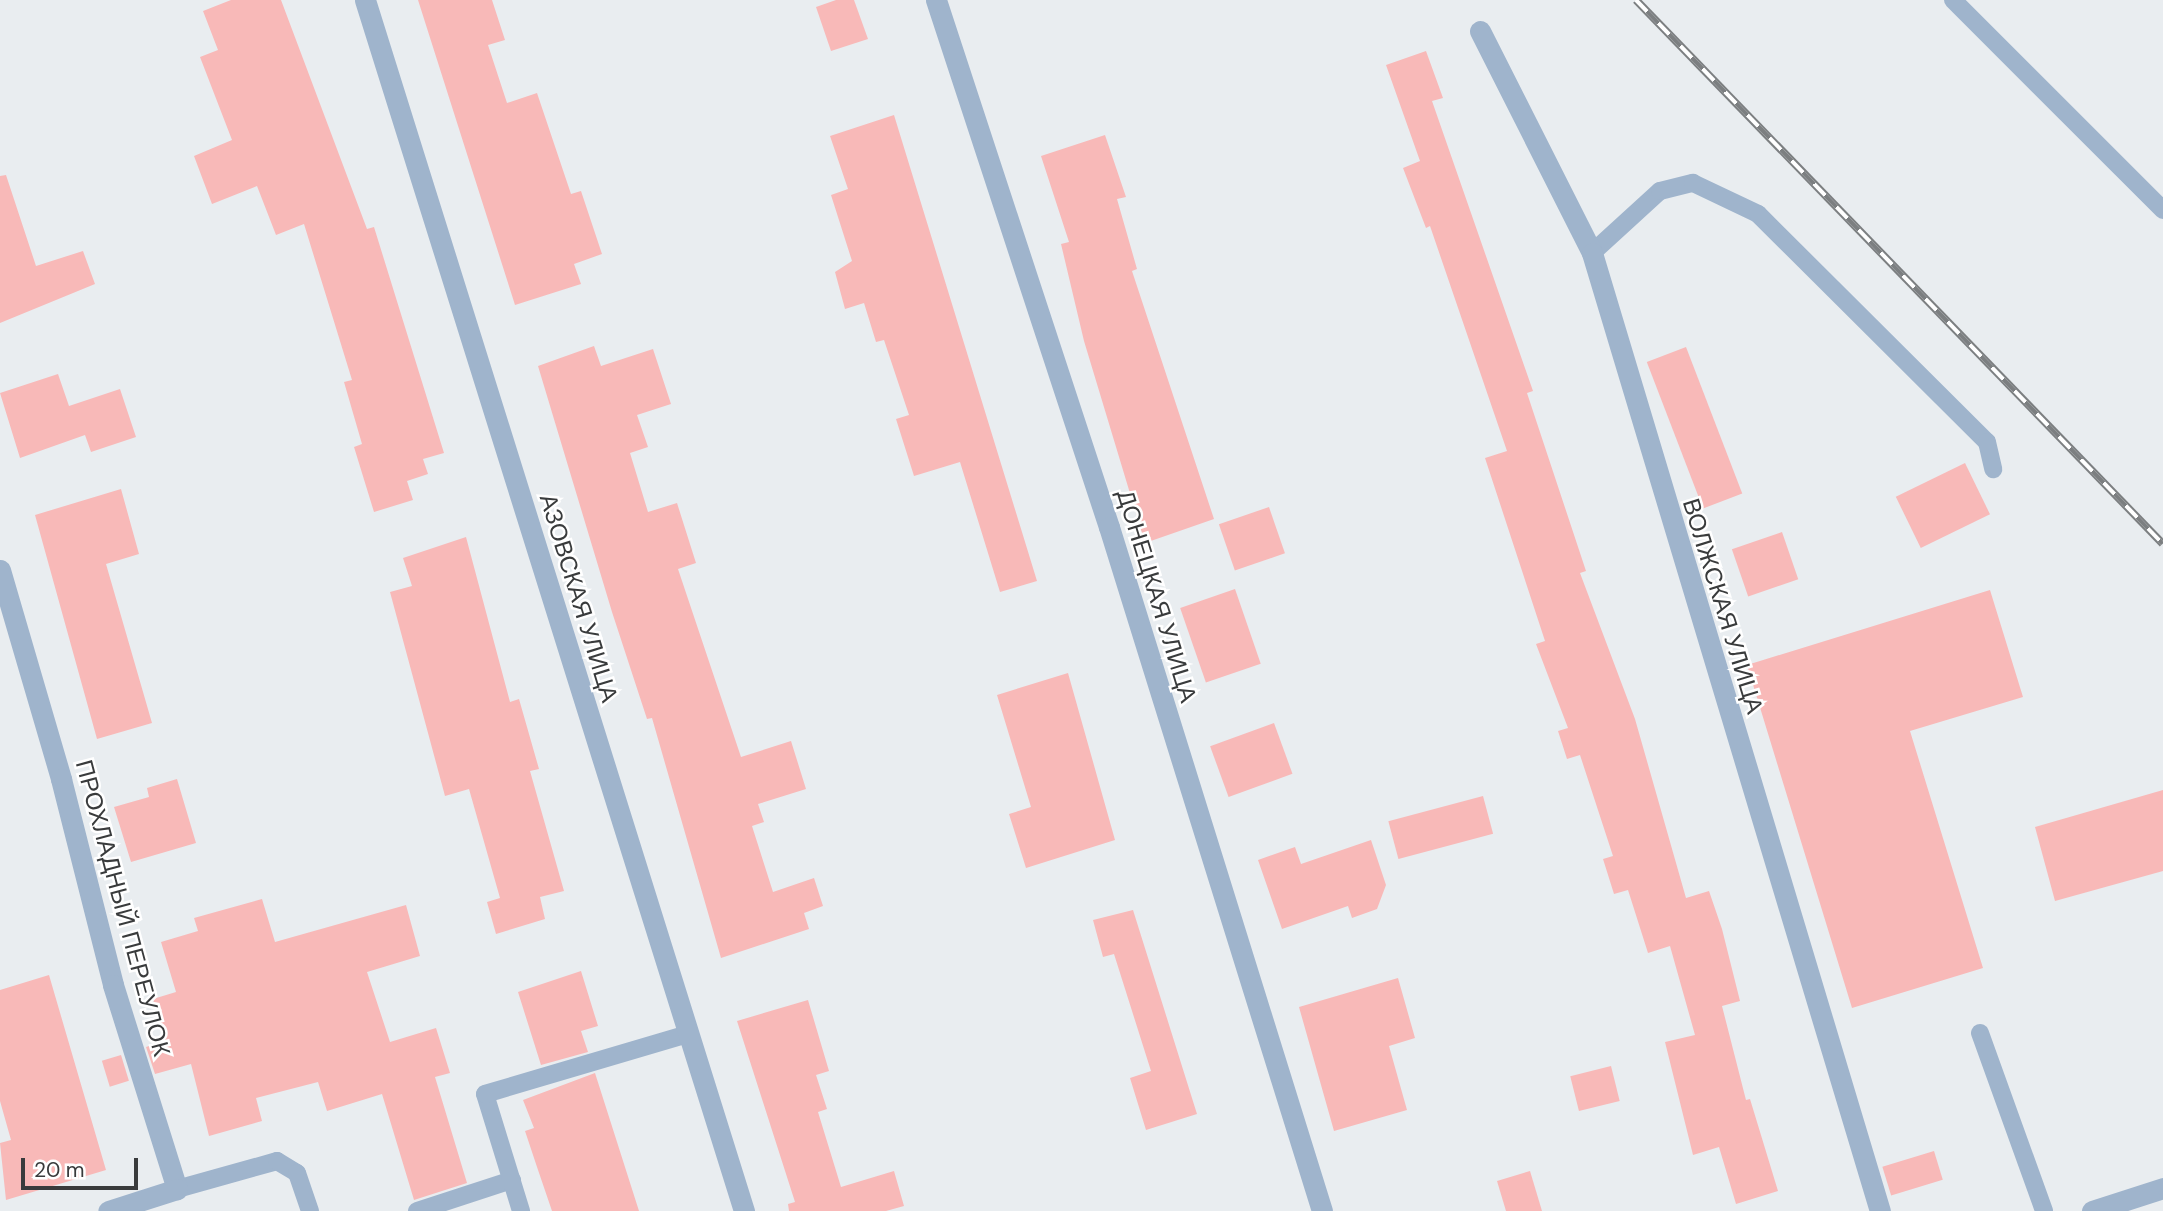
<!DOCTYPE html>
<meta charset="utf-8">
<style>
body{margin:0}
#map{position:relative;width:2163px;height:1211px;overflow:hidden;background:#e9edf0;font-family:"DM Sans",sans-serif}
div>[style]{position:absolute}
[style*='--x']{left:calc(var(--x)*1px);top:calc(var(--y)*1px);width:calc(var(--w)*1px);rotate:calc(var(--a)*1deg)}
.building>*{inset:0;background:#f8b9b8;transform-origin:0 0}
.service>*{height:18px;margin:-9px;padding:0 9px;transform-origin:9px;border-radius:9px;background:#9fb4cc}
.minor>*{height:21px;margin:-10.5px;padding:0 10.5px;transform-origin:10.5px;border-radius:10.5px;background:#9fb4cc}
.rail>*{height:8px;margin-top:-4px;transform-origin:0;background:repeating-linear-gradient(90deg,#fff 0 16px,#7c7f81 0 32px);box-sizing:border-box;border-block:2px solid #7c7f81}
span{translate:-50% -50%;white-space:nowrap;text-align:center;line-height:1.15;-webkit-text-stroke:5px #fff;paint-order:stroke}
.street-label{font-size:24px;color:#393b3c}
.scale{position:absolute;left:21px;top:1158px;width:117px;height:32px;box-sizing:border-box;border:4px solid #393b3c;border-top:0;padding-left:9px;font-size:21px;line-height:24px;white-space:nowrap;color:#393b3c;-webkit-text-stroke:5px #fff;paint-order:stroke}
</style>
<div id="map">
<div class="building">
<i style="clip-path:polygon(231px 0,281px 0,367px 229px,374px 227px,444px 453px,423px 459px,428px 474px,407px 481px,413px 500px,374px 512px,354px 447px,362px 444px,344px 382px,352px 380px,304px 224px,276px 235px,257px 186px,212px 204px,194px 156px,232px 140px,200px 57px,218px 50px,203px 11px)"></i>
<i style="clip-path:polygon(418px 0,492px 0,505px 40px,488px 45px,507px 103px,537px 93px,571px 194px,581px 191px,602px 254px,574px 264px,581px 284px,515px 305px)"></i>
<i style="clip-path:polygon(836px 0,854px 0,868px 39px,831px 51px,816px 7px)"></i>
<i style="clip-path:polygon(1426px 51px,1443px 98px,1432px 101px,1533px 391px,1527px 393px,1586px 571px,1580px 573px,1635px 719px,1686px 898px,1709px 891px,1722px 929px,1740px 1001px,1722px 1006px,1746px 1100px,1750px 1099px,1778px 1191px,1736px 1204px,1719px 1147px,1693px 1155px,1665px 1042px,1695px 1035px,1670px 946px,1648px 953px,1628px 890px,1614px 894px,1603px 859px,1613px 856px,1580px 755px,1567px 759px,1558px 731px,1568px 728px,1536px 644px,1545px 641px,1485px 458px,1507px 451px,1430px 226px,1426px 228px,1403px 168px,1420px 161px,1386px 65px)"></i>
<i style="clip-path:polygon(894px 115px,1037px 581px,1000px 592px,960px 462px,914px 476px,896px 419px,909px 415px,884px 340px,876px 342px,864px 303px,845px 309px,835px 272px,852px 261px,831px 195px,848px 189px,830px 136px)"></i>
<i style="clip-path:polygon(1105px 135px,1126px 197px,1117px 199px,1137px 269px,1132px 271px,1214px 519px,1145px 543px,1084px 341px,1061px 244px,1069px 242px,1041px 156px)"></i>
<i style="clip-path:polygon(6px 175px,36px 266px,83px 251px,95px 284px,0 323px,0 176px)"></i>
<i style="clip-path:polygon(594px 346px,601px 366px,653px 349px,671px 404px,637px 415px,648px 447px,630px 453px,648px 512px,677px 503px,696px 563px,678px 569px,741px 757px,791px 741px,806px 789px,758px 804px,764px 822px,752px 826px,773px 892px,814px 878px,823px 906px,804px 913px,809px 929px,721px 958px,652px 718px,647px 719px,612px 612px,538px 366px)"></i>
<i style="left:1686px;top:347px;width:157px;height:42px;rotate:69deg"></i>
<i style="clip-path:polygon(58px 374px,69px 406px,120px 389px,136px 437px,91px 452px,85px 435px,20px 458px,0 393px)"></i>
<i style="left:1965px;top:463px;width:57px;height:77px;rotate:64deg"></i>
<i style="clip-path:polygon(121px 489px,139px 554px,106px 564px,152px 723px,97px 739px,35px 515px)"></i>
<i style="left:1269px;top:507px;width:49px;height:53px;rotate:71deg"></i>
<i style="left:1782px;top:532px;width:50px;height:53px;rotate:71deg"></i>
<i style="clip-path:polygon(466px 537px,510px 702px,519px 699px,539px 769px,530px 771px,564px 891px,540px 897px,545px 919px,496px 934px,487px 902px,500px 898px,469px 789px,445px 796px,390px 592px,412px 586px,403px 558px)"></i>
<i style="left:1235px;top:589px;width:79px;height:58px;rotate:71deg"></i>
<i style="clip-path:polygon(1990px 590px,2023px 697px,1910px 731px,1983px 968px,1852px 1008px,1747px 665px)"></i>
<i style="clip-path:polygon(1068px 673px,1115px 840px,1026px 868px,1009px 814px,1031px 807px,997px 695px)"></i>
<i style="left:1274px;top:723px;width:54px;height:68px;rotate:70deg"></i>
<i style="clip-path:polygon(177px 779px,196px 843px,131px 862px,114px 807px,149px 797px,147px 788px)"></i>
<i style="clip-path:polygon(2163px 790px,2163px 871px,2055px 901px,2035px 827px)"></i>
<i style="left:1483px;top:796px;width:39px;height:98px;rotate:75deg"></i>
<i style="clip-path:polygon(1371px 840px,1386px 885px,1377px 909px,1352px 918px,1348px 906px,1282px 929px,1258px 860px,1295px 847px,1301px 864px)"></i>
<i style="clip-path:polygon(262px 899px,275px 942px,406px 905px,420px 956px,367px 972px,390px 1042px,436px 1028px,450px 1073px,435px 1077px,467px 1183px,414px 1200px,382px 1094px,327px 1111px,318px 1082px,256px 1098px,262px 1121px,209px 1136px,191px 1064px,155px 1074px,146px 1047px,165px 1041px,153px 999px,176px 992px,161px 942px,198px 931px,194px 918px)"></i>
<i style="clip-path:polygon(1133px 910px,1197px 1114px,1146px 1130px,1130px 1078px,1151px 1071px,1114px 954px,1103px 957px,1093px 920px)"></i>
<i style="clip-path:polygon(581px 971px,598px 1026px,581px 1031px,588px 1052px,541px 1065px,518px 992px)"></i>
<i style="clip-path:polygon(49px 975px,106px 1170px,6px 1200px,0 1143px,11px 1140px,0 1101px,0 990px)"></i>
<i style="clip-path:polygon(1398px 978px,1415px 1038px,1389px 1046px,1407px 1110px,1334px 1131px,1299px 1007px)"></i>
<i style="clip-path:polygon(808px 1000px,829px 1071px,816px 1075px,827px 1109px,818px 1112px,841px 1187px,894px 1171px,904px 1206px,886px 1211px,789px 1211px,788px 1204px,795px 1202px,737px 1021px)"></i>
<i style="left:121px;top:1055px;width:27px;height:20px;rotate:73deg"></i>
<i style="left:1611px;top:1066px;width:36px;height:42px;rotate:76deg"></i>
<i style="clip-path:polygon(595px 1073px,639px 1211px,552px 1211px,537px 1167px,525px 1131px,534px 1128px,523px 1100px)"></i>
<i style="left:1934px;top:1151px;width:30px;height:54px;rotate:73deg"></i>
<i style="clip-path:polygon(1530px 1171px,1542px 1211px,1506px 1211px,1497px 1181px)"></i>
</div>
<div class="service">
<i style="--x:1953;--y:0;--w:297;--a:45"></i>
<i style="--x:1592;--y:253;--w:92;--a:-42.4"></i>
<i style="--x:1660;--y:191;--w:34;--a:-14"></i>
<i style="--x:1693;--y:183;--w:72;--a:25.5"></i>
<i style="--x:1758;--y:214;--w:323;--a:44.9"></i>
<i style="--x:1987;--y:442;--w:28;--a:77"></i>
<i style="--x:1980;--y:1033;--w:189;--a:70.2"></i>
<i style="--x:177;--y:1189;--w:104;--a:-15.6"></i>
<i style="--x:277;--y:1161;--w:23;--a:31"></i>
<i style="--x:297;--y:1173;--w:40;--a:71.1"></i>
<i style="--x:417;--y:1211;--w:100;--a:-18.1"></i>
<i style="--x:521;--y:1211;--w:122;--a:-107.1"></i>
<i style="--x:485;--y:1094;--w:212;--a:-16.5"></i>
</div>
<div class="minor">
<i style="--x:365;--y:0;--w:1269;--a:72.62"></i>
<i style="--x:936;--y:0;--w:555;--a:71.83"></i>
<i style="--x:1109;--y:527;--w:716;--a:72.7"></i>
<i style="--x:1480;--y:31;--w:249;--a:63.2"></i>
<i style="--x:1592;--y:253;--w:1000;--a:73.27"></i>
<i style="--x:0;--y:570;--w:218;--a:73.7"></i>
<i style="--x:61;--y:779;--w:212;--a:75.8"></i>
<i style="--x:113;--y:985;--w:214;--a:72.6"></i>
<i style="--x:177;--y:1189;--w:72;--a:162.3"></i>
<i style="--x:2092;--y:1211;--w:75;--a:-17.9"></i>
</div>
<div class="rail">
<i style="--x:1636;--y:0;--w:757;--a:45.91"></i>
</div>
<div class="street-label">
<span style="left:1157px;top:596px;rotate:73deg">ДОНЕЦКАЯ УЛИЦА</span>
<span style="left:579px;top:598px;rotate:73deg">АЗОВСКАЯ УЛИЦА</span>
<span style="left:1723px;top:606px;rotate:73deg">ВОЛЖСКАЯ УЛИЦА</span>
<span style="left:123px;top:908px;rotate:75deg">ПРОХЛАДНЫЙ ПЕРЕУЛОК</span>
</div>
<div class="scale">20 m</div>
</div>
